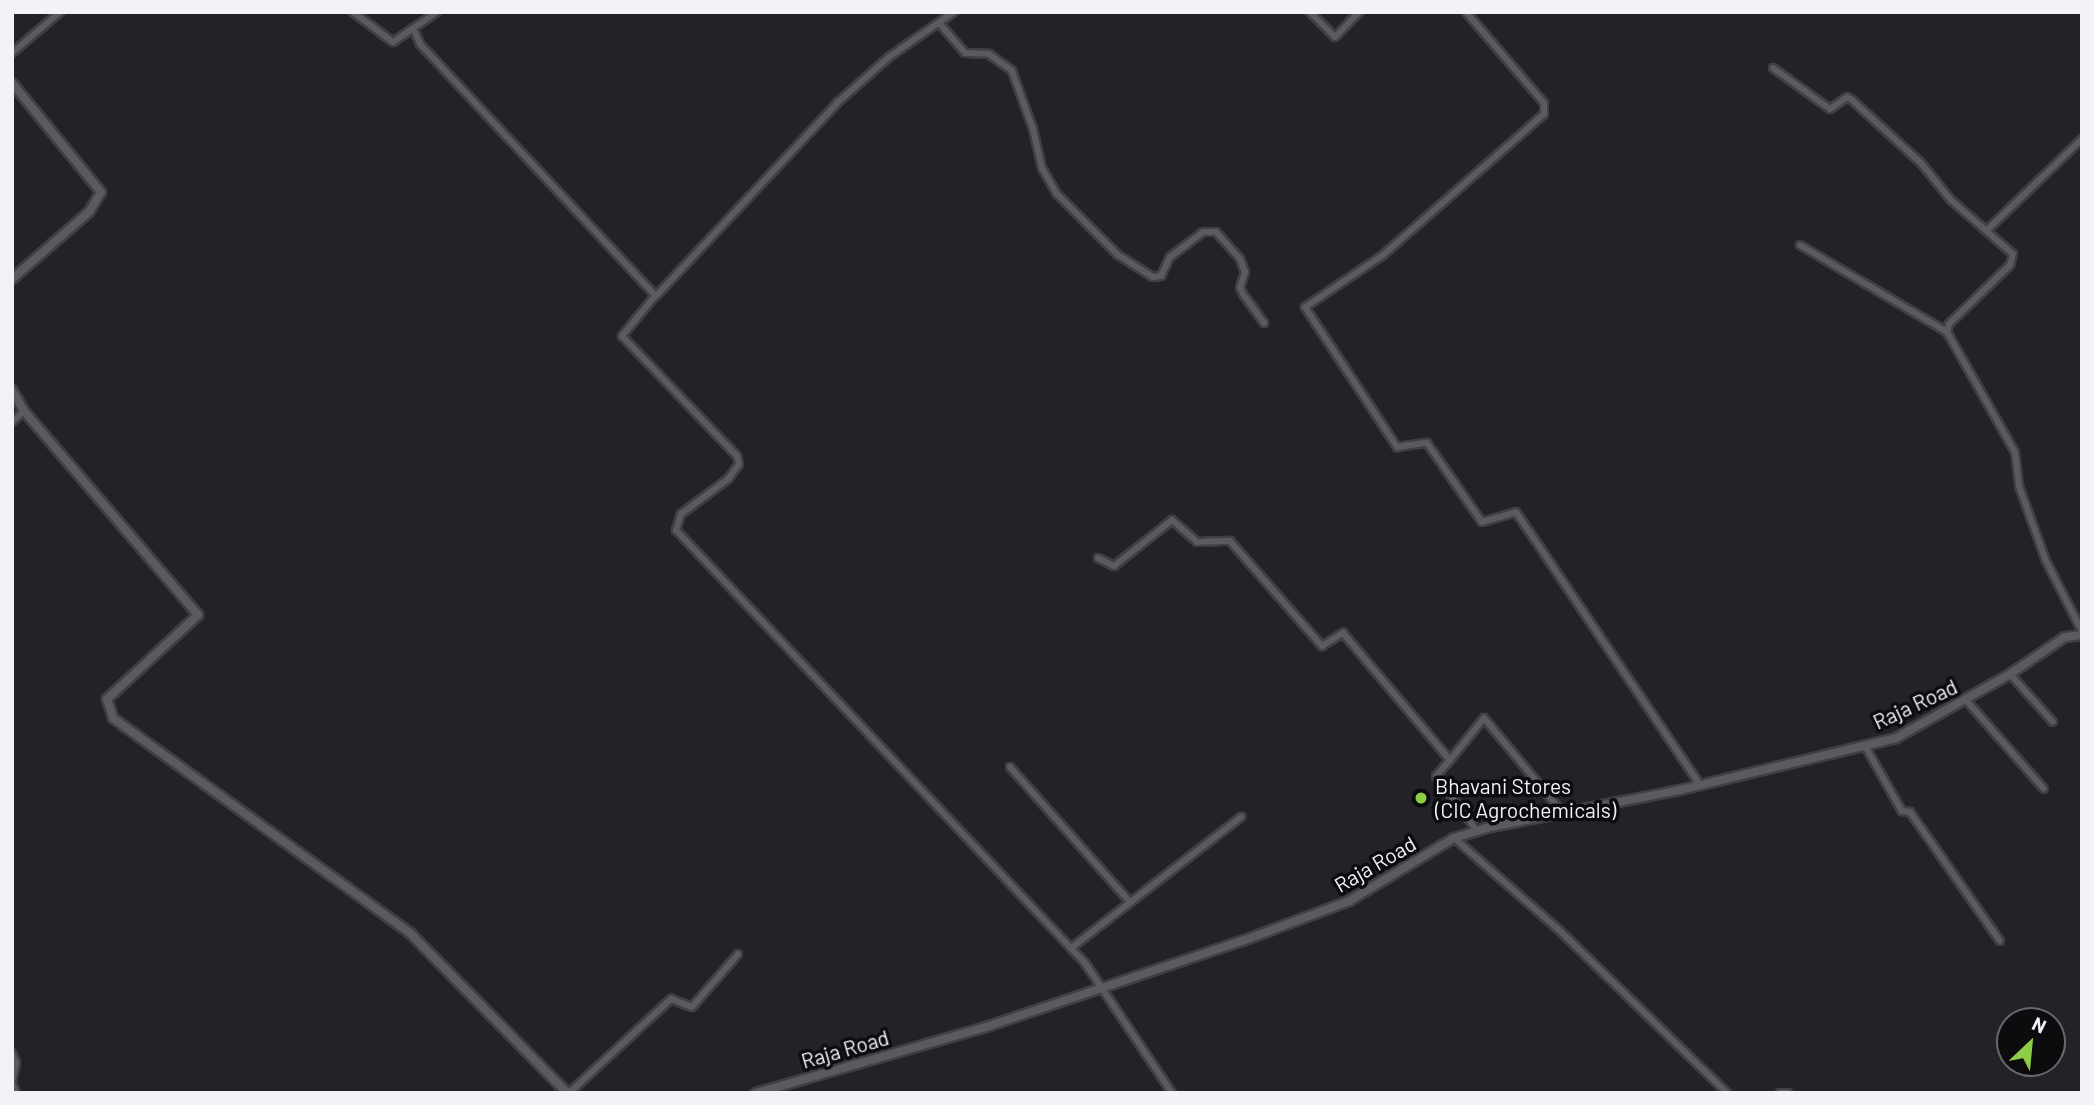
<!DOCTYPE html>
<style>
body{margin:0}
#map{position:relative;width:2094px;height:1105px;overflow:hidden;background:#222329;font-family:Barlow,sans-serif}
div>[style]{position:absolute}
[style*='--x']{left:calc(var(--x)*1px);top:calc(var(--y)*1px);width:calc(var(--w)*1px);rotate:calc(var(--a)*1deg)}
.roads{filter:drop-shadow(2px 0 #3f3f44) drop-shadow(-2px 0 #3f3f44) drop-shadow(0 2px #3f3f44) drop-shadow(0 -2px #3f3f44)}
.minor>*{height:6px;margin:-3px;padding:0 3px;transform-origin:3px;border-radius:3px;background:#5a5b61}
.tertiary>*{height:8px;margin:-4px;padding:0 4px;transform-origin:4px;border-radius:4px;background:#5a5b61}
.dots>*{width:19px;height:19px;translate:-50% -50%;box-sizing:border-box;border:4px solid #0c0c0f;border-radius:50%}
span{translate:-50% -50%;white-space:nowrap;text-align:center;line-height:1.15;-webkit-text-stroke:7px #0c0c0f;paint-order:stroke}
.street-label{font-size:21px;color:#f2f3f7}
.poi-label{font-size:21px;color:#f2f3f7}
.left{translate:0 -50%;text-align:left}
.frame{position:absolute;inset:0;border:14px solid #f2f3f7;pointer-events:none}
.north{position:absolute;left:1996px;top:1007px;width:70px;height:70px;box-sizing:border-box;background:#0c0c0f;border:2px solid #68686c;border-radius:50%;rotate:26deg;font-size:19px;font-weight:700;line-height:28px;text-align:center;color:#f2f3f7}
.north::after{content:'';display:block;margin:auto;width:24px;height:32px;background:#8cce45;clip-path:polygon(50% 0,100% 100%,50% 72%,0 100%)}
</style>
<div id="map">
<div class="roads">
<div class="minor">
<i style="--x:353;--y:12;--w:50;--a:36.9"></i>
<i style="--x:393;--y:42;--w:53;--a:-34.3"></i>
<i style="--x:1310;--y:12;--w:35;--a:45"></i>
<i style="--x:1335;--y:37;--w:35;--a:-46"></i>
<i style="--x:1466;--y:12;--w:120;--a:49.4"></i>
<i style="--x:1544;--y:103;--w:11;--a:90"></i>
<i style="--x:1544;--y:114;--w:214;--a:138.8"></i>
<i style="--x:1383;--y:255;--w:94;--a:146.3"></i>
<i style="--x:1305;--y:307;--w:168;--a:56.7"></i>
<i style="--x:1397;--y:447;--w:30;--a:-8"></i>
<i style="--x:1427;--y:443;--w:96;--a:55.2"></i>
<i style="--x:1482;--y:522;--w:35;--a:-16"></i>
<i style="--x:1516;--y:512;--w:329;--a:56"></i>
<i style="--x:940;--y:24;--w:38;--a:49"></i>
<i style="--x:965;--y:53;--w:24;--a:2"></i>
<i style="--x:989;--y:54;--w:29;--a:36"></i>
<i style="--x:1012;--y:71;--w:62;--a:70.1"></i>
<i style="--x:1033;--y:129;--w:40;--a:77"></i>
<i style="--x:1042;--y:168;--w:30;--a:60"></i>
<i style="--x:1057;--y:194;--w:86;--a:45"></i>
<i style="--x:1118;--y:255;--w:41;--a:32.2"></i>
<i style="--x:1153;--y:277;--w:8;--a:-7"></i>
<i style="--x:1161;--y:276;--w:21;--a:-65"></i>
<i style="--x:1170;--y:257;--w:41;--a:-37.1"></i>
<i style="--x:1203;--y:232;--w:13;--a:0"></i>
<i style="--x:1216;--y:232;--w:36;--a:48"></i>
<i style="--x:1240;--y:259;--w:14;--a:69"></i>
<i style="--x:1245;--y:272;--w:16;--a:108"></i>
<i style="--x:1240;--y:287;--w:8;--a:67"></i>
<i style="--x:1243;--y:294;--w:36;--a:54"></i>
<i style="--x:413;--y:28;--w:17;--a:66"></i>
<i style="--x:420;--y:44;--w:345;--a:46.9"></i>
<i style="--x:656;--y:296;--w:265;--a:-46.8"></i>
<i style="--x:837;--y:103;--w:69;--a:-41.5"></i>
<i style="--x:889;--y:57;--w:79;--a:-34.7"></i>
<i style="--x:12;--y:53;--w:63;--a:-40.5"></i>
<i style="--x:1773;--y:68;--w:70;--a:35.7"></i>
<i style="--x:1830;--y:109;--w:21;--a:-35"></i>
<i style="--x:1847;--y:97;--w:6;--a:31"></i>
<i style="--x:1852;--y:100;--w:93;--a:42.4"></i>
<i style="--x:1921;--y:163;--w:48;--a:51"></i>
<i style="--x:1951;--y:200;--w:82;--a:41.1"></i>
<i style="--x:2013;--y:254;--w:11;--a:105"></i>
<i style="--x:2010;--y:265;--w:85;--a:136"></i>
<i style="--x:1949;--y:324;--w:8;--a:104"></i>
<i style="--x:1947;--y:332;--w:138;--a:60.5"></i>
<i style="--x:2015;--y:452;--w:34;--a:83"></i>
<i style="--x:2019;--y:486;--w:80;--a:70.2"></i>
<i style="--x:2046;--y:561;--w:79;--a:62.8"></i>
<i style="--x:1987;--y:230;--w:132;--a:-43.8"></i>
<i style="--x:1800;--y:245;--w:171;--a:30.6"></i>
<i style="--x:655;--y:296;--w:52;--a:129.5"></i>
<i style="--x:622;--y:336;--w:166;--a:46.2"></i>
<i style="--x:737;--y:456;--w:8;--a:76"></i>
<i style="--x:739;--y:464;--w:19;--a:126"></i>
<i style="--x:728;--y:479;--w:59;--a:143.3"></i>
<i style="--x:681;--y:514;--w:17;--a:107"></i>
<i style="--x:676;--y:530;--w:596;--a:46.63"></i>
<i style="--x:1085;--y:963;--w:156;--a:56.2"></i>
<i style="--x:12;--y:422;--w:16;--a:-43"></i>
<i style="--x:1098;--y:558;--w:18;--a:27"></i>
<i style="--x:1114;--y:566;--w:74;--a:-38.4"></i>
<i style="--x:1172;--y:520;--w:33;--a:41"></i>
<i style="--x:1197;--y:542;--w:33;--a:-2"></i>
<i style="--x:1230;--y:541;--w:140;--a:48.8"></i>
<i style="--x:1322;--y:646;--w:25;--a:-32"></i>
<i style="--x:1343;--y:633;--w:166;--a:49.9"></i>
<i style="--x:1450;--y:760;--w:54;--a:-51"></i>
<i style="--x:1484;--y:718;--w:124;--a:50.3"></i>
<i style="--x:2010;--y:674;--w:64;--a:48.1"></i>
<i style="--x:1966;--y:700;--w:118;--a:48.8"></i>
<i style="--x:1865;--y:746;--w:75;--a:60.4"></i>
<i style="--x:1902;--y:811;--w:8;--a:7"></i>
<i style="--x:1910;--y:812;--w:157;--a:55.1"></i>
<i style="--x:1450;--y:760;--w:21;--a:131"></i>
<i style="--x:1436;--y:776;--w:69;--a:53.3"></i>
<i style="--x:1010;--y:767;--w:181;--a:48.4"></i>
<i style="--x:1454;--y:838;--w:138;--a:41.2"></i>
<i style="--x:1558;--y:929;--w:235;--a:44.1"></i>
<i style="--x:1071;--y:948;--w:215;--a:-37.6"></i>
<i style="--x:12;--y:1053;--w:11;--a:68"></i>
<i style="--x:16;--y:1063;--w:19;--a:102"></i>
<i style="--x:12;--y:1083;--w:11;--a:68"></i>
<i style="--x:569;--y:1093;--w:139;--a:-42.7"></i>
<i style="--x:671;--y:999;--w:22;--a:21"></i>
<i style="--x:692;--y:1007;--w:70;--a:-49"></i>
<i style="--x:1780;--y:1093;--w:8;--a:0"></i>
</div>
<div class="tertiary">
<i style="--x:12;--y:83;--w:141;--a:50.8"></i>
<i style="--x:101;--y:192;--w:23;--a:121"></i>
<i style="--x:89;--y:212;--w:102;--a:139"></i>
<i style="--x:12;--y:390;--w:24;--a:60"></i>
<i style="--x:24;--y:411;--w:268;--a:49.5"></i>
<i style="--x:198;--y:615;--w:124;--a:137.3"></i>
<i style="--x:107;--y:699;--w:20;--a:72"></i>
<i style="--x:113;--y:718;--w:367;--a:35.9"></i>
<i style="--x:410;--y:933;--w:224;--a:45.5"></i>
<i style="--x:756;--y:1093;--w:242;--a:-16"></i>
<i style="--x:989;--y:1026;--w:267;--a:-18.6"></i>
<i style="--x:1242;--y:941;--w:114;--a:-20.5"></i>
<i style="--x:1349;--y:901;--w:122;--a:-31"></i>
<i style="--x:1454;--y:838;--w:34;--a:-17"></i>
<i style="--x:1486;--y:828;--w:198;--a:-11.1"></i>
<i style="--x:1680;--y:790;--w:222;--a:-13.5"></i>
<i style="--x:1896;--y:738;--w:131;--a:-29.3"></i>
<i style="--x:2010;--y:674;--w:66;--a:-33.9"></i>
<i style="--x:2065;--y:637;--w:17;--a:-7"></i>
</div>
</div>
<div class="dots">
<i style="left:1421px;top:798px;background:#8cce45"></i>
</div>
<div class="street-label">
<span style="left:1915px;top:704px;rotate:-25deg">Raja Road</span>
<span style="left:1375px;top:864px;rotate:-30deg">Raja Road</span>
<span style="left:845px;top:1049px;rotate:-16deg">Raja Road</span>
</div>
<div class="poi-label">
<span class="left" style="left:1435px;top:798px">Bhavani Stores<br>(CIC Agrochemicals)</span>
</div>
<div class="frame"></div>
<div class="north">N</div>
</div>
